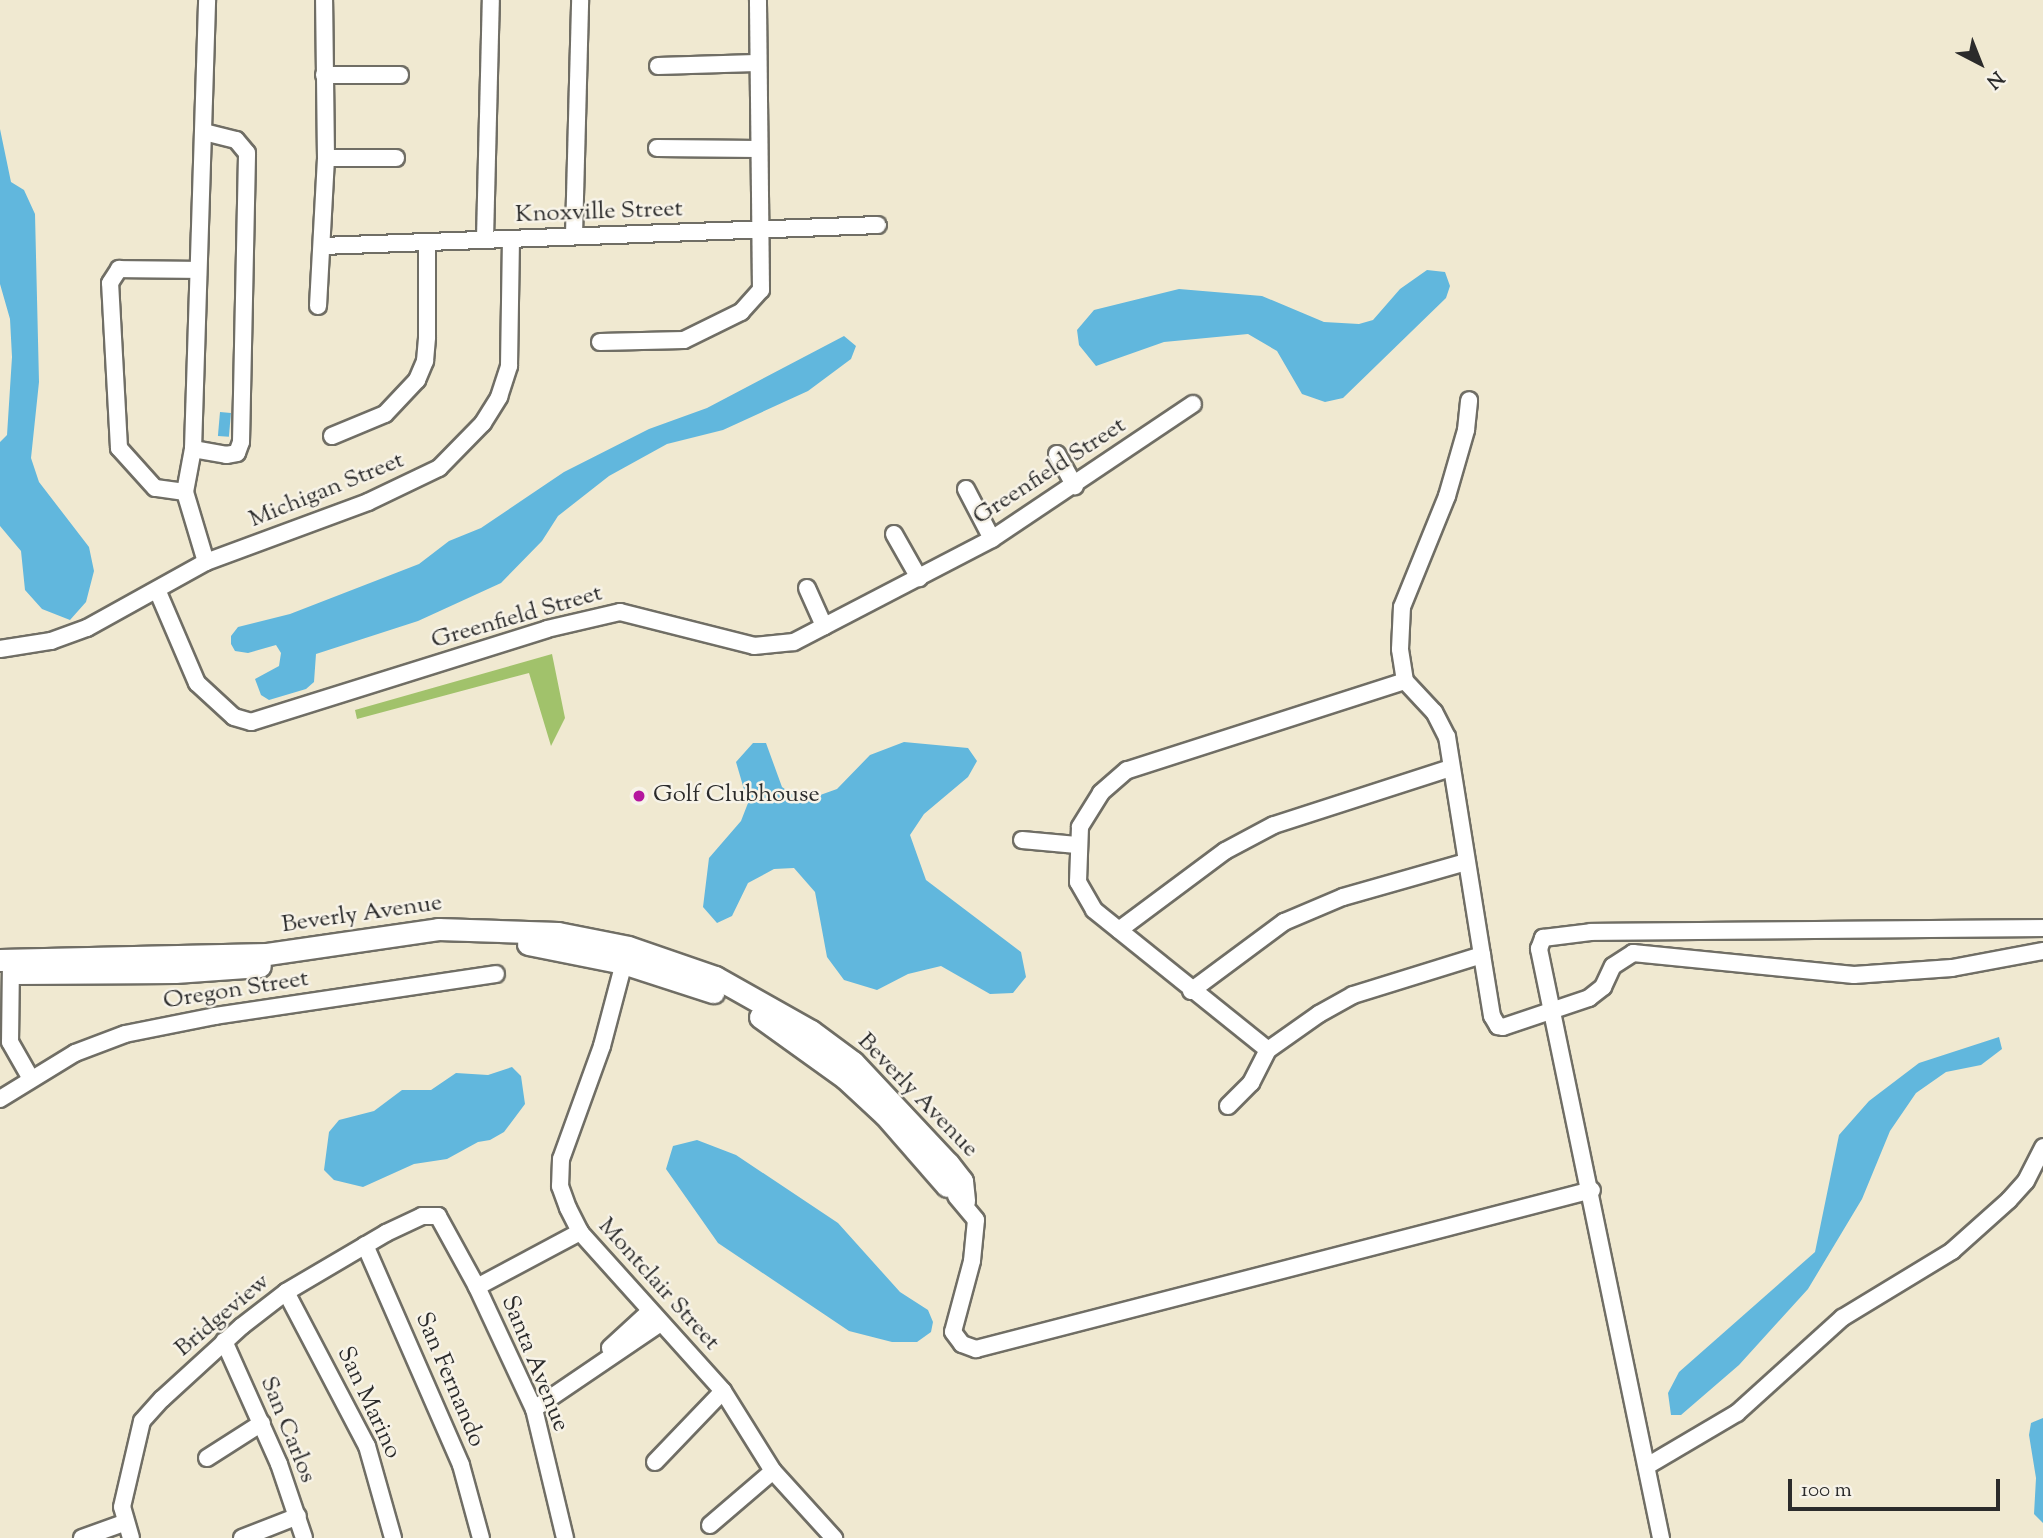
<!DOCTYPE html>
<style>
body{margin:0}
#map{position:relative;width:2043px;height:1538px;overflow:hidden;background:#f0e9d1;font-family:"Sorts Mill Goudy",serif}
div>[style]{position:absolute}
[style*='--x']{left:calc(var(--x)*1px);top:calc(var(--y)*1px);width:calc(var(--w)*1px);rotate:calc(var(--a)*1deg)}
.green>*{inset:0;background:#a1c26b}
.water>*{inset:0;background:#61b7dd;transform-origin:0 0}
.roads{filter:drop-shadow(2px 0 #706e65) drop-shadow(-2px 0 #706e65) drop-shadow(0 2px #706e65) drop-shadow(0 -2px #706e65)}
.street>*{height:16px;margin:-8px;padding:0 8px;transform-origin:8px;border-radius:8px;background:#fff}
.secondary>*{height:21px;margin:-10.5px;padding:0 10.5px;transform-origin:10.5px;border-radius:10.5px;background:#fff}
.dots>*{width:19px;height:19px;translate:-50% -50%;box-sizing:border-box;border:4px solid #f7f3e8;border-radius:50%}
span{translate:-50% -50%;white-space:nowrap;text-align:center;line-height:1.15;-webkit-text-stroke:5px #f7f3e8;paint-order:stroke}
.street-label{font-size:24px;color:#2b2b2b}
.poi-label{font-size:24px;color:#2b2b2b}
.left{translate:0 -50%;text-align:left}
.north{position:absolute;left:1945px;top:28px;width:70px;height:70px;-webkit-text-stroke:5px #f7f3e8;paint-order:stroke;rotate:138deg;font-size:19px;font-weight:700;line-height:28px;text-align:center;color:#2b2b2b}
.north::after{content:'';display:block;margin:auto;width:24px;height:32px;background:#2b2b2b;clip-path:polygon(50% 0,100% 100%,50% 72%,0 100%)}
.scale{position:absolute;left:1788px;top:1479px;width:212px;height:32px;box-sizing:border-box;border:4px solid #2b2b2b;border-top:0;padding-left:9px;font-size:21px;line-height:24px;white-space:nowrap;color:#2b2b2b;-webkit-text-stroke:5px #f7f3e8;paint-order:stroke}
</style>
<div id="map">
<div class="green">
<i style="clip-path:polygon(552px 654px,565px 718px,551px 746px,529px 673px,357px 719px,355px 710px)"></i>
</div>
<div class="water">
<i style="clip-path:polygon(0 129px,11px 182px,24px 190px,35px 214px,39px 382px,31px 458px,39px 482px,89px 547px,94px 571px,86px 602px,70px 620px,42px 609px,25px 590px,21px 551px,0 526px,0 442px,7px 435px,12px 357px,10px 319px,0 284px)"></i>
<i style="clip-path:polygon(1427px 270px,1445px 272px,1450px 286px,1446px 298px,1343px 398px,1325px 402px,1302px 394px,1277px 351px,1248px 334px,1164px 342px,1096px 366px,1079px 345px,1077px 330px,1094px 310px,1179px 289px,1262px 296px,1324px 322px,1359px 324px,1373px 320px,1400px 289px)"></i>
<i style="clip-path:polygon(844px 336px,856px 346px,851px 359px,808px 391px,723px 430px,667px 444px,609px 476px,558px 516px,542px 541px,501px 583px,418px 621px,316px 654px,314px 682px,306px 689px,269px 700px,261px 695px,255px 679px,279px 666px,281px 653px,276px 645px,248px 653px,235px 651px,231px 644px,231px 636px,238px 627px,290px 614px,419px 564px,449px 541px,481px 528px,564px 472px,649px 429px,707px 408px)"></i>
<i style="left:220px;top:412px;width:11px;height:24px;rotate:5deg"></i>
<i style="clip-path:polygon(904px 742px,968px 748px,977px 761px,968px 777px,924px 814px,910px 835px,926px 880px,1021px 952px,1026px 977px,1013px 993px,990px 994px,941px 966px,908px 974px,877px 990px,844px 980px,827px 957px,815px 892px,794px 868px,774px 869px,748px 883px,732px 916px,717px 923px,703px 907px,709px 858px,741px 821px,748px 803px,736px 762px,753px 743px,766px 743px,782px 787px,797px 798px,809px 799px,837px 789px,870px 755px)"></i>
<i style="clip-path:polygon(1999px 1037px,2002px 1049px,1981px 1065px,1946px 1072px,1916px 1093px,1890px 1131px,1862px 1199px,1808px 1289px,1739px 1365px,1681px 1415px,1671px 1415px,1668px 1393px,1679px 1372px,1815px 1252px,1839px 1135px,1869px 1101px,1919px 1063px)"></i>
<i style="clip-path:polygon(512px 1067px,521px 1076px,525px 1104px,504px 1132px,490px 1140px,478px 1142px,447px 1159px,414px 1164px,363px 1187px,334px 1180px,324px 1170px,329px 1132px,339px 1120px,374px 1111px,402px 1090px,431px 1090px,456px 1073px,488px 1075px)"></i>
<i style="clip-path:polygon(697px 1140px,736px 1155px,838px 1223px,900px 1292px,928px 1310px,933px 1322px,931px 1332px,917px 1342px,892px 1342px,849px 1331px,718px 1243px,666px 1169px,673px 1146px)"></i>
<i style="clip-path:polygon(2043px 1418px,2043px 1523px,2034px 1514px,2036px 1478px,2029px 1435px,2031px 1423px)"></i>
</div>
<div class="roads">
<div class="street">
<i style="--x:658;--y:66;--w:98;--a:-1.8"></i>
<i style="--x:324;--y:75;--w:76;--a:0"></i>
<i style="--x:657;--y:148;--w:101;--a:0.6"></i>
<i style="--x:326;--y:158;--w:70;--a:0"></i>
<i style="--x:574;--y:235;--w:235;--a:-88.5"></i>
<i style="--x:485;--y:239;--w:239;--a:-88.6"></i>
<i style="--x:322;--y:246;--w:556;--a:-2.16"></i>
<i style="--x:318;--y:306;--w:148;--a:-86.9"></i>
<i style="--x:326;--y:158;--w:158;--a:-90.7"></i>
<i style="--x:600;--y:342;--w:84;--a:-1.4"></i>
<i style="--x:684;--y:340;--w:64;--a:-26.2"></i>
<i style="--x:741;--y:312;--w:30;--a:-48"></i>
<i style="--x:761;--y:290;--w:290;--a:-90.6"></i>
<i style="--x:332;--y:436;--w:57;--a:-22.5"></i>
<i style="--x:385;--y:414;--w:47;--a:-46.7"></i>
<i style="--x:417;--y:380;--w:21;--a:-67"></i>
<i style="--x:425;--y:361;--w:24;--a:-85"></i>
<i style="--x:427;--y:337;--w:94;--a:-90"></i>
<i style="--x:193;--y:449;--w:34;--a:10"></i>
<i style="--x:226;--y:455;--w:11;--a:-10"></i>
<i style="--x:237;--y:453;--w:12;--a:-70"></i>
<i style="--x:241;--y:442;--w:289;--a:-88.8"></i>
<i style="--x:247;--y:153;--w:17;--a:-130"></i>
<i style="--x:236;--y:140;--w:32;--a:-166"></i>
<i style="--x:1057;--y:454;--w:37;--a:61"></i>
<i style="--x:966;--y:489;--w:56;--a:62.5"></i>
<i style="--x:185;--y:492;--w:30;--a:-172"></i>
<i style="--x:155;--y:488;--w:54;--a:-132"></i>
<i style="--x:119;--y:448;--w:165;--a:-93.1"></i>
<i style="--x:110;--y:283;--w:17;--a:-57"></i>
<i style="--x:119;--y:269;--w:78;--a:0.7"></i>
<i style="--x:894;--y:534;--w:51;--a:60.4"></i>
<i style="--x:206;--y:562;--w:73;--a:-106.7"></i>
<i style="--x:185;--y:492;--w:44;--a:-79.5"></i>
<i style="--x:193;--y:449;--w:449;--a:-88.2"></i>
<i style="--x:807;--y:588;--w:42;--a:65.9"></i>
<i style="--x:158;--y:592;--w:99;--a:66.8"></i>
<i style="--x:197;--y:683;--w:50;--a:42.6"></i>
<i style="--x:234;--y:717;--w:18;--a:16"></i>
<i style="--x:251;--y:722;--w:310;--a:-17.4"></i>
<i style="--x:547;--y:629;--w:75;--a:-13.1"></i>
<i style="--x:620;--y:612;--w:138;--a:14.2"></i>
<i style="--x:754;--y:646;--w:40;--a:-5.7"></i>
<i style="--x:794;--y:642;--w:223;--a:-27.5"></i>
<i style="--x:992;--y:539;--w:242;--a:-33.9"></i>
<i style="--x:0;--y:649;--w:52;--a:-8.9"></i>
<i style="--x:51;--y:641;--w:38;--a:-20"></i>
<i style="--x:87;--y:628;--w:136;--a:-29"></i>
<i style="--x:206;--y:562;--w:173;--a:-20.3"></i>
<i style="--x:368;--y:502;--w:79;--a:-25.6"></i>
<i style="--x:439;--y:468;--w:63;--a:-45.6"></i>
<i style="--x:483;--y:423;--w:31;--a:-58"></i>
<i style="--x:499;--y:397;--w:33;--a:-72"></i>
<i style="--x:509;--y:366;--w:127;--a:-89.1"></i>
<i style="--x:1405;--y:681;--w:32;--a:-99"></i>
<i style="--x:1400;--y:649;--w:42;--a:-87.3"></i>
<i style="--x:1402;--y:607;--w:120;--a:-67.9"></i>
<i style="--x:1447;--y:496;--w:69;--a:-73.9"></i>
<i style="--x:1466;--y:430;--w:30;--a:-84"></i>
<i style="--x:1022;--y:840;--w:55;--a:5.2"></i>
<i style="--x:1119;--y:930;--w:132;--a:-36.7"></i>
<i style="--x:1225;--y:851;--w:55;--a:-28"></i>
<i style="--x:1274;--y:825;--w:186;--a:-17.9"></i>
<i style="--x:626;--y:955;--w:94;--a:104.8"></i>
<i style="--x:602;--y:1046;--w:120;--a:109.9"></i>
<i style="--x:561;--y:1159;--w:27;--a:92"></i>
<i style="--x:560;--y:1186;--w:23;--a:70"></i>
<i style="--x:568;--y:1208;--w:27;--a:63"></i>
<i style="--x:580;--y:1232;--w:214;--a:48"></i>
<i style="--x:723;--y:1391;--w:94;--a:58"></i>
<i style="--x:773;--y:1471;--w:91;--a:47.7"></i>
<i style="--x:1482;--y:955;--w:62;--a:80.7"></i>
<i style="--x:1492;--y:1016;--w:12;--a:59"></i>
<i style="--x:1498;--y:1026;--w:5;--a:11"></i>
<i style="--x:1503;--y:1027;--w:91;--a:-18.6"></i>
<i style="--x:1589;--y:998;--w:18;--a:-38"></i>
<i style="--x:1603;--y:987;--w:23;--a:-65"></i>
<i style="--x:1613;--y:966;--w:24;--a:-33"></i>
<i style="--x:1633;--y:953;--w:222;--a:5.7"></i>
<i style="--x:1854;--y:975;--w:98;--a:-4.1"></i>
<i style="--x:1952;--y:968;--w:93;--a:-10.6"></i>
<i style="--x:11;--y:962;--w:80;--a:90.7"></i>
<i style="--x:10;--y:1042;--w:40;--a:60.3"></i>
<i style="--x:1191;--y:991;--w:116;--a:-36.6"></i>
<i style="--x:1284;--y:922;--w:64;--a:-23"></i>
<i style="--x:1343;--y:897;--w:128;--a:-15.9"></i>
<i style="--x:0;--y:1099;--w:88;--a:-31.5"></i>
<i style="--x:75;--y:1053;--w:53;--a:-20.8"></i>
<i style="--x:125;--y:1034;--w:92;--a:-11.3"></i>
<i style="--x:215;--y:1016;--w:284;--a:-8.5"></i>
<i style="--x:1228;--y:1106;--w:33;--a:-45"></i>
<i style="--x:1251;--y:1083;--w:37;--a:-63"></i>
<i style="--x:1268;--y:1050;--w:62;--a:-35.2"></i>
<i style="--x:1319;--y:1014;--w:39;--a:-29"></i>
<i style="--x:1353;--y:995;--w:135;--a:-17.2"></i>
<i style="--x:1482;--y:955;--w:221;--a:-99.1"></i>
<i style="--x:1447;--y:737;--w:28;--a:-117"></i>
<i style="--x:1434;--y:712;--w:42;--a:-133.1"></i>
<i style="--x:1405;--y:681;--w:292;--a:162.2"></i>
<i style="--x:1127;--y:770;--w:35;--a:139"></i>
<i style="--x:1101;--y:793;--w:40;--a:122"></i>
<i style="--x:1080;--y:827;--w:55;--a:92.1"></i>
<i style="--x:1078;--y:882;--w:32;--a:60"></i>
<i style="--x:1094;--y:910;--w:223;--a:38.8"></i>
<i style="--x:956;--y:1196;--w:31;--a:50"></i>
<i style="--x:976;--y:1220;--w:41;--a:95.6"></i>
<i style="--x:972;--y:1261;--w:73;--a:105"></i>
<i style="--x:953;--y:1332;--w:15;--a:53"></i>
<i style="--x:962;--y:1344;--w:15;--a:20"></i>
<i style="--x:976;--y:1349;--w:636;--a:-14.47"></i>
<i style="--x:365;--y:1245;--w:240;--a:66.4"></i>
<i style="--x:461;--y:1465;--w:76;--a:74.7"></i>
<i style="--x:477;--y:1287;--w:117;--a:-28.1"></i>
<i style="--x:286;--y:1292;--w:174;--a:62.3"></i>
<i style="--x:367;--y:1446;--w:96;--a:74.2"></i>
<i style="--x:224;--y:1341;--w:135;--a:65.9"></i>
<i style="--x:279;--y:1464;--w:78;--a:71.3"></i>
<i style="--x:610;--y:1348;--w:53;--a:-42.7"></i>
<i style="--x:534;--y:1409;--w:151;--a:-34.2"></i>
<i style="--x:207;--y:1458;--w:65;--a:-32.5"></i>
<i style="--x:655;--y:1462;--w:98;--a:-46.2"></i>
<i style="--x:1647;--y:1466;--w:104;--a:-30.5"></i>
<i style="--x:1737;--y:1413;--w:142;--a:-42.1"></i>
<i style="--x:1842;--y:1318;--w:129;--a:-31.3"></i>
<i style="--x:1952;--y:1251;--w:76;--a:-41.8"></i>
<i style="--x:2009;--y:1200;--w:25;--a:-48"></i>
<i style="--x:2026;--y:1181;--w:38;--a:-63"></i>
<i style="--x:710;--y:1525;--w:83;--a:-40.6"></i>
<i style="--x:82;--y:1538;--w:45;--a:-19.7"></i>
<i style="--x:131;--y:1538;--w:32;--a:-106"></i>
<i style="--x:122;--y:1507;--w:88;--a:-76.9"></i>
<i style="--x:142;--y:1421;--w:30;--a:-48"></i>
<i style="--x:162;--y:1399;--w:108;--a:-42.4"></i>
<i style="--x:242;--y:1326;--w:56;--a:-37.7"></i>
<i style="--x:286;--y:1292;--w:116;--a:-30.5"></i>
<i style="--x:386;--y:1233;--w:40;--a:-25"></i>
<i style="--x:422;--y:1216;--w:16;--a:0"></i>
<i style="--x:438;--y:1216;--w:81;--a:61.2"></i>
<i style="--x:477;--y:1287;--w:135;--a:65"></i>
<i style="--x:534;--y:1409;--w:133;--a:76.5"></i>
<i style="--x:242;--y:1538;--w:60;--a:-21.4"></i>
<i style="--x:1661;--y:1538;--w:602;--a:-101.7"></i>
<i style="--x:1539;--y:949;--w:12;--a:-70"></i>
<i style="--x:1543;--y:938;--w:48;--a:-7.1"></i>
<i style="--x:1591;--y:932;--w:452;--a:-0.5"></i>
</div>
<div class="secondary">
<i style="--x:528;--y:944;--w:97;--a:11.3"></i>
<i style="--x:623;--y:963;--w:95;--a:17.9"></i>
<i style="--x:0;--y:960;--w:267;--a:-1.3"></i>
<i style="--x:267;--y:954;--w:173;--a:-8.3"></i>
<i style="--x:438;--y:929;--w:120;--a:1.9"></i>
<i style="--x:558;--y:933;--w:71;--a:11.3"></i>
<i style="--x:628;--y:947;--w:92;--a:19"></i>
<i style="--x:715;--y:977;--w:110;--a:29.4"></i>
<i style="--x:811;--y:1031;--w:52;--a:36.4"></i>
<i style="--x:853;--y:1062;--w:139;--a:46.8"></i>
<i style="--x:948;--y:1163;--w:23;--a:52"></i>
<i style="--x:962;--y:1181;--w:20;--a:84"></i>
<i style="--x:16;--y:973;--w:159;--a:-0.4"></i>
<i style="--x:175;--y:972;--w:85;--a:-4"></i>
<i style="--x:760;--y:1017;--w:105;--a:35.7"></i>
<i style="--x:845;--y:1078;--w:54;--a:42.8"></i>
<i style="--x:885;--y:1115;--w:94;--a:48.9"></i>
</div>
</div>
<div class="dots">
<i style="left:639px;top:796px;background:#b5179e"></i>
</div>
<div class="street-label">
<span style="left:599px;top:213px;rotate:-2deg">Knoxville Street</span>
<span style="left:1050px;top:472px;rotate:-33deg">Greenfield Street</span>
<span style="left:327px;top:491px;rotate:-22deg">Michigan Street</span>
<span style="left:517px;top:618px;rotate:-16deg">Greenfield Street</span>
<span style="left:362px;top:915px;rotate:-8deg">Beverly Avenue</span>
<span style="left:236px;top:991px;rotate:-9deg">Oregon Street</span>
<span style="left:917px;top:1096px;rotate:46deg">Beverly Avenue</span>
<span style="left:658px;top:1285px;rotate:48deg">Montclair Street</span>
<span style="left:223px;top:1316px;rotate:-40deg">Bridgeview</span>
<span style="left:534px;top:1364px;rotate:68deg">Santa Avenue</span>
<span style="left:449px;top:1380px;rotate:67deg">San Fernando</span>
<span style="left:368px;top:1403px;rotate:65deg">San Marino</span>
<span style="left:287px;top:1430px;rotate:68deg">San Carlos</span>
</div>
<div class="poi-label">
<span class="left" style="left:653px;top:796px">Golf Clubhouse</span>
</div>
<div class="north">N</div>
<div class="scale">100 m</div>
</div>
